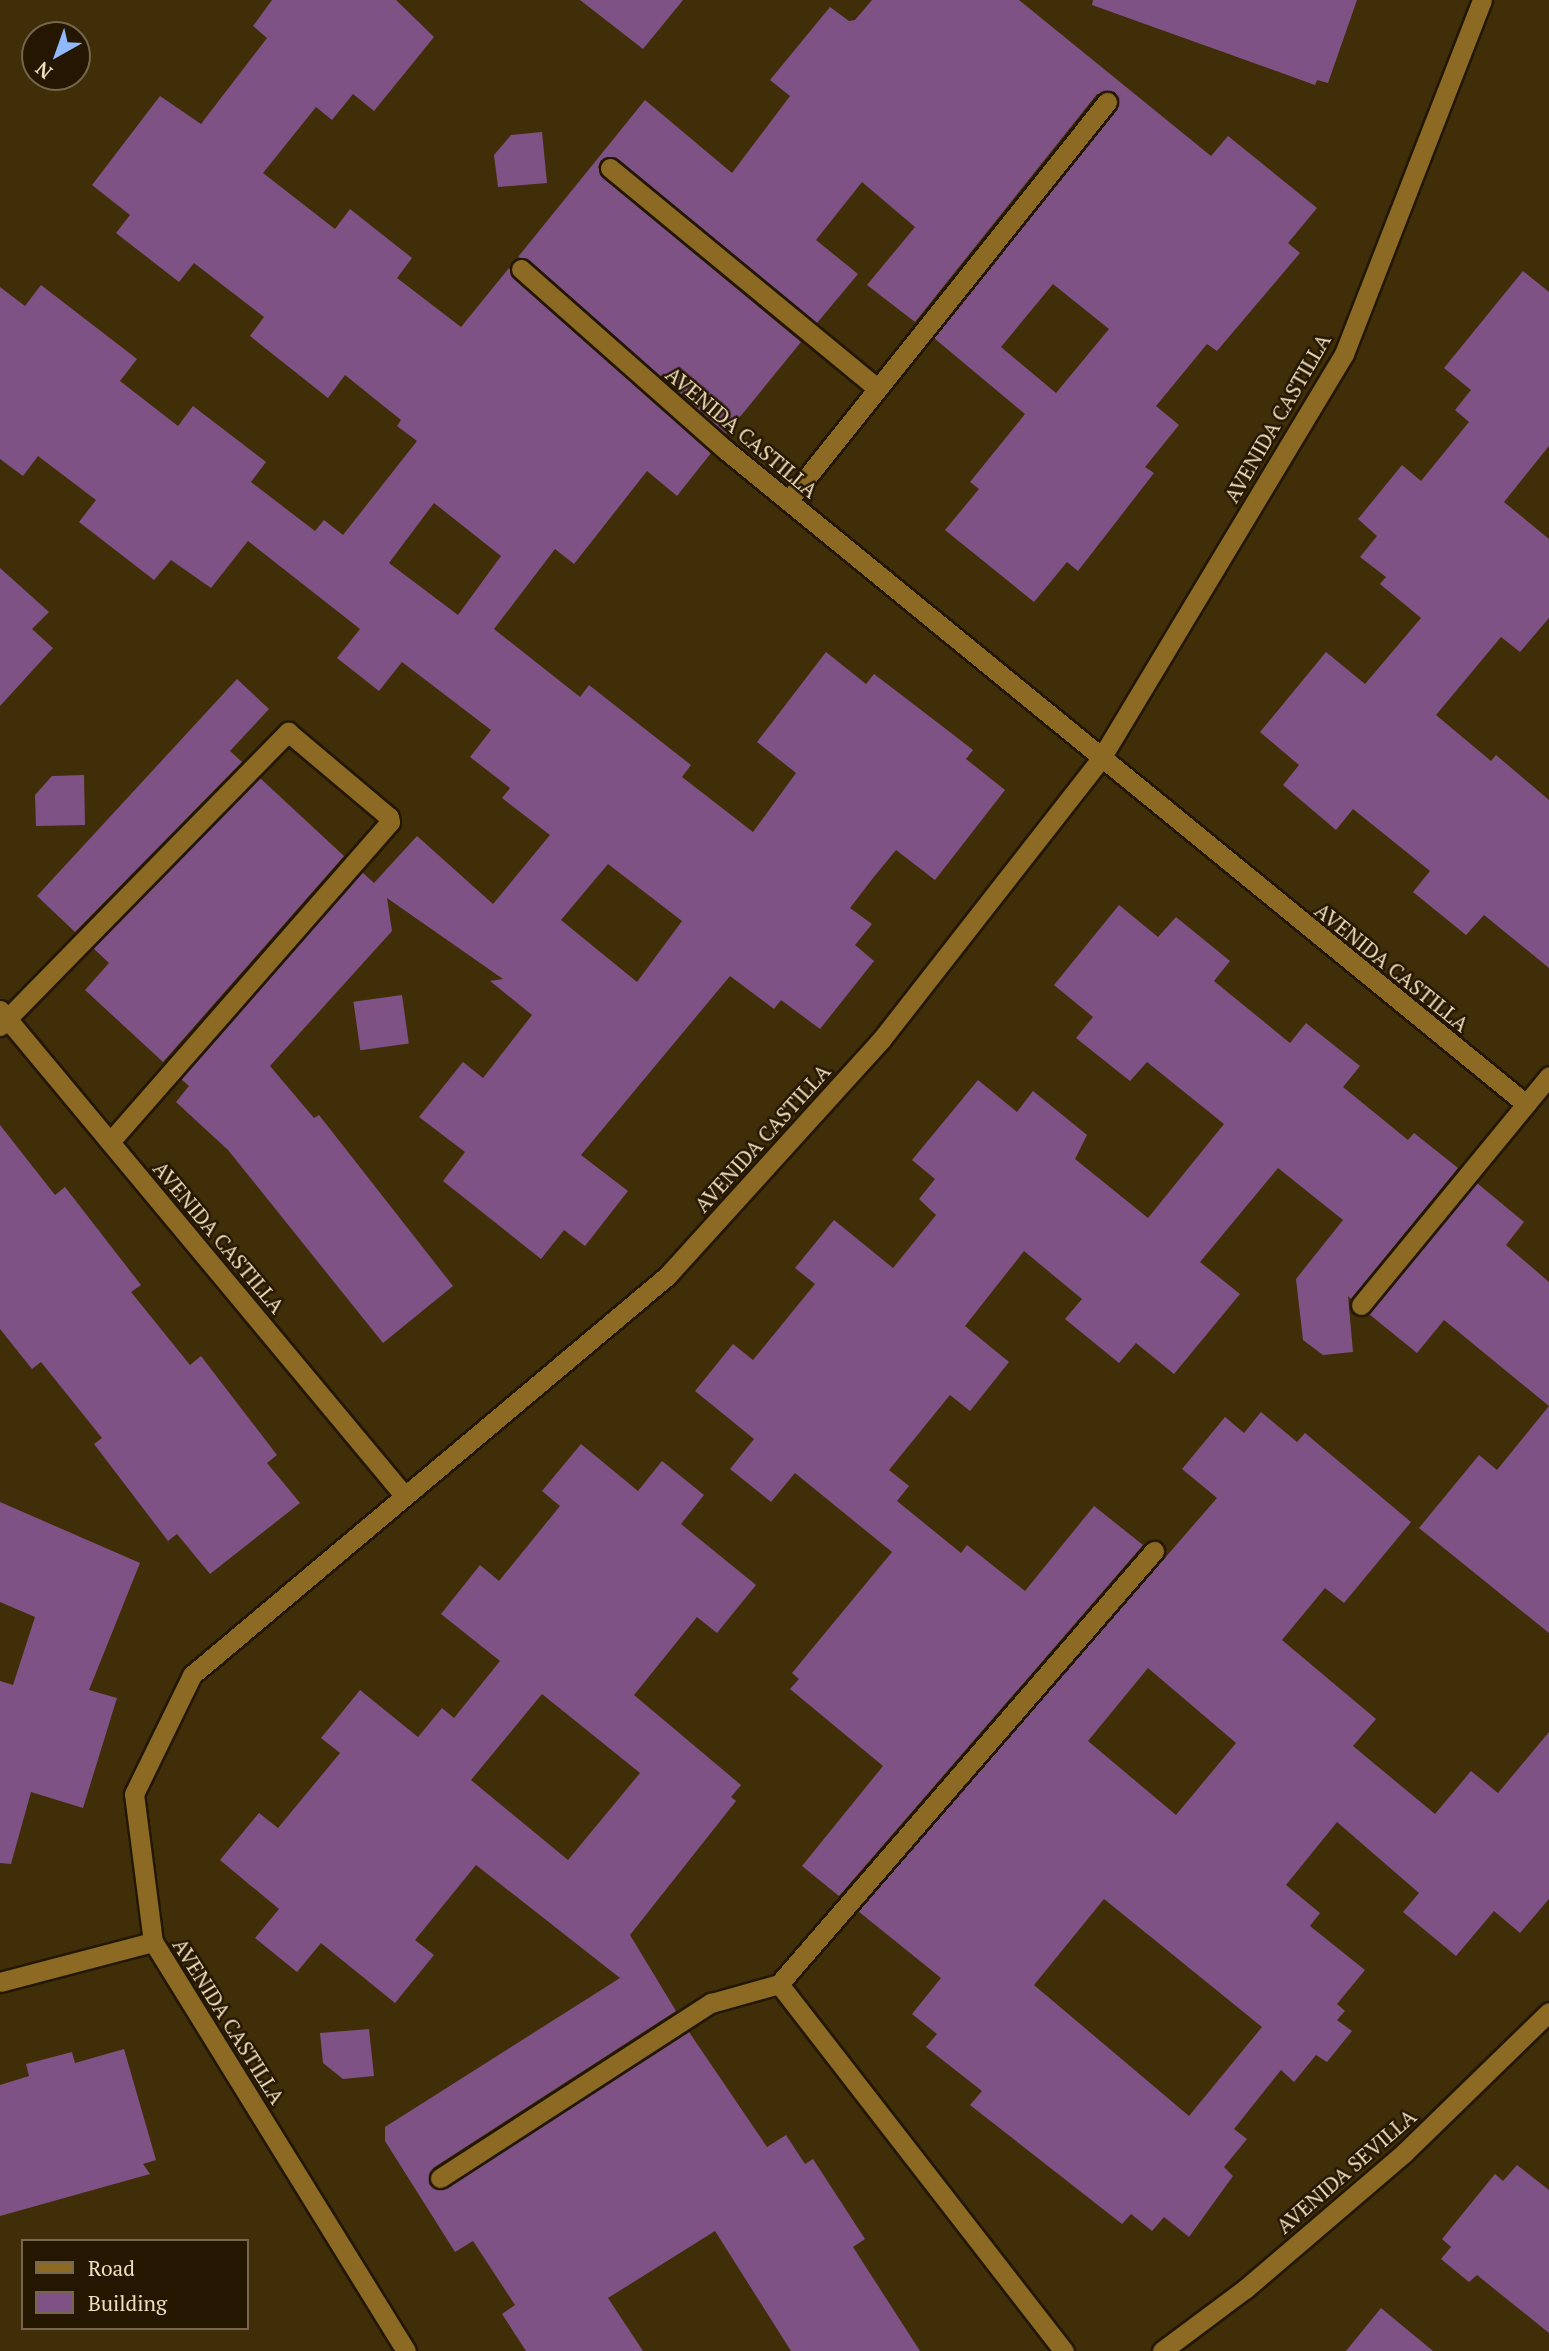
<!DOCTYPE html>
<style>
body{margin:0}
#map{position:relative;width:1549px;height:2351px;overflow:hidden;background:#402e08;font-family:"PT Serif",serif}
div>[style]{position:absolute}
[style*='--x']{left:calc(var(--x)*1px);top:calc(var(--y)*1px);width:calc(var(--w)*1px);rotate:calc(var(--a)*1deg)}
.building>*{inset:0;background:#7f5286;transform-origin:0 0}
.roads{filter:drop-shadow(2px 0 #221703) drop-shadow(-2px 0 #221703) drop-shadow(0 2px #221703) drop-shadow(0 -2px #221703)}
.service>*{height:19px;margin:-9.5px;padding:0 9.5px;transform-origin:9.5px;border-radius:9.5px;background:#8c6a24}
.minor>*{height:19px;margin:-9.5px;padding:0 9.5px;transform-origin:9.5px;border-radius:9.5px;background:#8c6a24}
.tertiary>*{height:19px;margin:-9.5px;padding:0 9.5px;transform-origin:9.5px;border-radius:9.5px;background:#8c6a24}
span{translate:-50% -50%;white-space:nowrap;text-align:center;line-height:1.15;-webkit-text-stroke:5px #241600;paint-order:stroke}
.street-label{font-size:21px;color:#f0debd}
.legend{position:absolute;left:21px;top:2239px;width:228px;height:91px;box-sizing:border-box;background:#241600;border:2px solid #76664c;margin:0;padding:9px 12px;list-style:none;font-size:21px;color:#f0debd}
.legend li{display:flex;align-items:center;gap:14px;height:35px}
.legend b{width:35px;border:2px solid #76664c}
.north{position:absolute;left:21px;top:21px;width:70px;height:70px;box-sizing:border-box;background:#241600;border:2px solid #76664c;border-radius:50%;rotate:220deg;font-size:19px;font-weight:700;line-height:28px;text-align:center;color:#f0debd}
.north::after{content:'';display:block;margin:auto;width:24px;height:32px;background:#91b8fd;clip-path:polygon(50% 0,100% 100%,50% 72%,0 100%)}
</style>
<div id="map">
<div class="building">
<i style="clip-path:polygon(evenodd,272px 0,396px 0,434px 37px,374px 111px,353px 94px,332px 120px,316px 107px,263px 173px,335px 229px,350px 209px,412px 258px,397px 278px,461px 327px,509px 268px,513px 278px,711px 453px,677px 496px,647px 471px,574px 564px,555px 549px,494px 629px,580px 697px,589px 685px,631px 718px,691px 765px,682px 777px,753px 832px,796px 773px,757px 742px,826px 652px,866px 684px,874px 674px,942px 726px,973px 750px,966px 759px,1005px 790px,935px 880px,896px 850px,873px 878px,850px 908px,872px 924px,855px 945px,874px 961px,820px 1029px,781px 1000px,774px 1009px,730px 976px,581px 1155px,628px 1191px,585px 1246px,564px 1230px,541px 1259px,443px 1181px,465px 1152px,419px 1117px,463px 1062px,483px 1078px,532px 1015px,490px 981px,503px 979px,387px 898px,392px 931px,270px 1066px,314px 1118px,319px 1115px,453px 1286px,383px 1343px,228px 1150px,176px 1102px,189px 1086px,181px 1079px,362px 872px,374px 883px,417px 836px,493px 904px,550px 835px,502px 798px,510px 788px,470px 757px,491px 730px,402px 662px,379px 691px,337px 658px,360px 629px,248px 541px,211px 588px,171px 560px,154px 580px,79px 522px,96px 500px,38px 456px,23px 476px,0 459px,0 287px,25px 306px,41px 285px,137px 359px,120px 381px,178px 426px,193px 406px,266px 462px,251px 482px,315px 531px,324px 520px,343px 535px,417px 441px,397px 426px,401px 420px,345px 375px,328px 398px,250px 336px,264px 317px,194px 263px,179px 282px,116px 233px,130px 215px,92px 185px,160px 96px,201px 124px,267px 38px,253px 26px,272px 0,434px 503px,501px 556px,458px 615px,389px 563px,434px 503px,272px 0,608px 864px,682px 921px,637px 982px,561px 920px,608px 864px)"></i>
<i style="clip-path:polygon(580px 0,683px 0,643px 49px)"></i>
<i style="clip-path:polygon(evenodd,872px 0,1019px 0,1211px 156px,1228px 136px,1317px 208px,1288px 243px,1300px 253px,1217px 351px,1207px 344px,1156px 406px,1179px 425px,1145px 467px,1154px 473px,1078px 571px,1067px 562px,1034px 602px,945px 530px,979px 489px,970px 482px,1025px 414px,934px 338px,1117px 110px,1119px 98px,1114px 92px,1097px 94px,915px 322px,867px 285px,915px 227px,862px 182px,816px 240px,858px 274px,817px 323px,618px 159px,601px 160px,598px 167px,602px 177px,801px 342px,726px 434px,529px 260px,518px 257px,645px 100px,732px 173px,790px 96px,770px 80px,830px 7px,849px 21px,855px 20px,872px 0,1053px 284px,1109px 329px,1056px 393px,1001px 347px,1053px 284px)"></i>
<i style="clip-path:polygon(1093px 0,1357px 0,1328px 83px,1317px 80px,1315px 85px,1092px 5px)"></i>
<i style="clip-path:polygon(542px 132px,547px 183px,498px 187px,494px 155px,511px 135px)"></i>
<i style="clip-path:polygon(1523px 271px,1549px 292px,1549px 446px,1504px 502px,1549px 539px,1549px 618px,1520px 652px,1501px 637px,1436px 715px,1491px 761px,1496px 755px,1549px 800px,1549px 968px,1484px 915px,1466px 935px,1413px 892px,1430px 871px,1353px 809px,1336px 830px,1283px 785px,1299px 765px,1260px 732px,1326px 652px,1365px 684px,1421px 618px,1380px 584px,1386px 577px,1360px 557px,1377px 536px,1358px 519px,1402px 465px,1421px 481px,1469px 422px,1455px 410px,1471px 390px,1444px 368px)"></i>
<i style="clip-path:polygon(0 568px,49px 612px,32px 629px,53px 648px,0 706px)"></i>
<i style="clip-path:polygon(237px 679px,269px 709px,230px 751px,242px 762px,75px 932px,37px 896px)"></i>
<i style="clip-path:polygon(84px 775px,85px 825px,36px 826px,35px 795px,52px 776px)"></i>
<i style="clip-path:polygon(260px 778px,344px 856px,163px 1062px,85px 990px,109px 963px,93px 948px)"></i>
<i style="clip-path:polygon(1119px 905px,1158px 937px,1176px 917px,1230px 961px,1214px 981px,1290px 1043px,1306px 1023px,1360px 1066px,1343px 1087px,1408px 1140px,1414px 1133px,1458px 1168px,1351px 1299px,1348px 1296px,1353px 1352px,1323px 1355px,1303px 1340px,1296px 1279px,1343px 1220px,1278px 1168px,1200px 1262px,1240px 1294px,1174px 1374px,1136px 1343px,1119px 1363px,1065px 1319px,1082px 1299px,1024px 1251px,965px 1326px,1009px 1362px,970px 1411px,950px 1395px,889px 1470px,909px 1486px,897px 1501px,961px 1553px,967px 1545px,1025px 1591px,1094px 1506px,1143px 1545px,839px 1896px,802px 1866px,883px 1766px,790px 1689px,799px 1679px,792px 1673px,892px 1552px,795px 1473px,771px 1502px,730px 1469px,754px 1439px,695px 1391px,733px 1344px,753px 1360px,815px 1284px,795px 1268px,834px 1220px,893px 1268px,936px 1215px,919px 1199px,935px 1179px,912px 1160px,978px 1080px,1017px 1112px,1033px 1091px,1087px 1135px,1075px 1159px,1148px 1218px,1224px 1124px,1147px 1062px,1130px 1081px,1076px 1038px,1093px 1017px,1054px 985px)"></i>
<i style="left:402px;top:995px;width:49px;height:49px;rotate:82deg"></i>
<i style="clip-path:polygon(0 1125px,55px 1195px,65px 1187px,141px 1285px,131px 1292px,190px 1365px,201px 1356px,277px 1455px,267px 1463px,300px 1503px,210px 1574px,177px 1534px,168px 1541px,94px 1444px,102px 1438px,41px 1362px,32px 1369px,0 1329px)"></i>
<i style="clip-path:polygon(1477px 1183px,1524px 1222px,1506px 1245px,1549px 1282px,1549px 1633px,1419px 1528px,1479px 1455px,1497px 1470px,1549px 1406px,1444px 1320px,1417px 1353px,1369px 1314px)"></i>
<i style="clip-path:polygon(evenodd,1261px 1412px,1297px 1442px,1305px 1433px,1411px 1522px,1344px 1603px,1325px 1588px,1282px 1640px,1376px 1719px,1353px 1746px,1435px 1814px,1471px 1771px,1498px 1793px,1549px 1732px,1549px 1899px,1520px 1933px,1494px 1911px,1456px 1956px,1403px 1912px,1419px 1893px,1337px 1822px,1286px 1885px,1320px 1913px,1310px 1926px,1365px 1970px,1337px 2004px,1345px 2011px,1337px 2020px,1352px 2031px,1327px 2062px,1316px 2055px,1294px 2082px,1281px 2070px,1234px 2129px,1247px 2139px,1224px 2167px,1233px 2176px,1189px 2237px,1164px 2217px,1152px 2231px,1131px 2214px,1122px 2224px,970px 2105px,982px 2091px,926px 2047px,937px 2034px,912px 2014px,941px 1978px,858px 1911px,1217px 1498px,1182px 1469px,1225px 1417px,1244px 1433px,1261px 1412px,1148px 1668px,1236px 1743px,1176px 1815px,1088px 1741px,1148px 1668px,1261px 1412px,1104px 1899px,1262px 2027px,1189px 2116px,1034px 1985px,1104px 1899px)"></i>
<i style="clip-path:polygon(evenodd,581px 1444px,638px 1491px,662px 1461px,704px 1495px,681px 1524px,756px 1585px,717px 1633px,697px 1617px,634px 1695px,741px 1785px,731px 1797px,736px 1801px,630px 1935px,676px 2011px,433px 2168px,429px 2184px,435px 2189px,447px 2188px,689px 2032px,767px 2147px,786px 2135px,805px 2164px,813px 2159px,865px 2239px,853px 2247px,920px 2351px,791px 2351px,715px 2231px,608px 2298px,643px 2351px,526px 2351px,502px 2314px,515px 2305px,473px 2241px,455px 2252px,385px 2141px,385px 2127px,620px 1978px,476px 1865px,415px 1940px,434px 1955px,395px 2003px,321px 1943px,297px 1972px,255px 1938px,279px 1909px,220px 1860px,259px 1813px,278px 1828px,340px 1753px,321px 1738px,360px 1690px,418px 1737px,442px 1708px,454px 1718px,500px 1661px,441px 1614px,480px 1565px,499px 1581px,560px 1506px,542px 1491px,581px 1444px,542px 1694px,640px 1773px,568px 1860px,471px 1780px,542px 1694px)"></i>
<i style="clip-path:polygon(0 1502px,140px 1563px,89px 1690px,117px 1698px,83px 1808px,31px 1792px,11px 1864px,0 1863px,0 1681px,13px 1685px,35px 1617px,0 1602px)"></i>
<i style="clip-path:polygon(369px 2029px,374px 2076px,343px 2079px,323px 2063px,320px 2033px)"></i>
<i style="clip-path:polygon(124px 2049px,156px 2160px,143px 2164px,150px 2174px,0 2216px,0 2085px,29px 2076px,26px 2064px,72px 2052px,75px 2063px)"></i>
<i style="clip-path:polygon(1517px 2165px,1549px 2190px,1549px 2333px,1477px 2275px,1469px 2282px,1441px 2259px,1451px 2247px,1442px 2239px,1495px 2174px,1503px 2181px)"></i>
<i style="clip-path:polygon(1381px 2308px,1433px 2351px,1346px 2351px)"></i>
</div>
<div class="roads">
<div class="service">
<i style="--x:610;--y:168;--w:345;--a:39.5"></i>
<i style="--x:0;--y:1026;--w:412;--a:-45.6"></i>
<i style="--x:288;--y:732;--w:132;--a:40.1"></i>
<i style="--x:389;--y:817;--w:5;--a:79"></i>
<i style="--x:390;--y:822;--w:425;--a:131.2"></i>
<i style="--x:1361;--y:1305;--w:296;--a:-50.6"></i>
<i style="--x:440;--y:2178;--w:323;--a:-32.9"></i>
<i style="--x:711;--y:2003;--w:71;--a:-15.6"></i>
<i style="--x:779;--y:1984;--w:573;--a:-49.11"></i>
</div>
<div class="minor">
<i style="--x:521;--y:269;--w:275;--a:41.5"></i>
<i style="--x:727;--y:451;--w:1032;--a:39.26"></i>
<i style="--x:788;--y:501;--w:511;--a:-51.36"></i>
<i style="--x:0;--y:1010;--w:630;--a:50.22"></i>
<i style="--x:0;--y:1982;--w:158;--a:-14.7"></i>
<i style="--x:779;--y:1984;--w:465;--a:52.2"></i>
<i style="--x:406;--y:2351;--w:481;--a:-121.7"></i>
<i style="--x:153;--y:1942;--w:149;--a:-97.3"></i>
<i style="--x:134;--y:1794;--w:132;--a:-64"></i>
<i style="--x:192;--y:1675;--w:620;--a:-40.03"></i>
<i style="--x:667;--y:1276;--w:319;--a:-47.8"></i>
<i style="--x:881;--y:1040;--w:355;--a:-52"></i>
<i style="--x:1100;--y:760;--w:474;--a:-59"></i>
<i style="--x:1344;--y:354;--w:380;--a:-68.7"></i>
</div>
<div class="tertiary">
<i style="--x:1162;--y:2351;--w:104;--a:-36.8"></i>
<i style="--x:1245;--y:2289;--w:209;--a:-40.5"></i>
<i style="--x:1404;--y:2153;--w:202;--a:-44.2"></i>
</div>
</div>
<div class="street-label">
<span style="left:1277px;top:418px;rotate:-60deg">AVENIDA CASTILLA</span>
<span style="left:742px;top:432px;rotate:40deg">AVENIDA CASTILLA</span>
<span style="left:1392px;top:967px;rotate:39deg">AVENIDA CASTILLA</span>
<span style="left:762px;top:1138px;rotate:-48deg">AVENIDA CASTILLA</span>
<span style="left:219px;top:1237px;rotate:50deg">AVENIDA CASTILLA</span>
<span style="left:229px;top:2021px;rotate:58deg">AVENIDA CASTILLA</span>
<span style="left:1346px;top:2171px;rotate:-41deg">AVENIDA SEVILLA</span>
</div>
<ul class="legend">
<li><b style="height:9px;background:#8c6a24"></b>Road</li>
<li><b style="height:19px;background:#7f5286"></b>Building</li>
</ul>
<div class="north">N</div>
</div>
